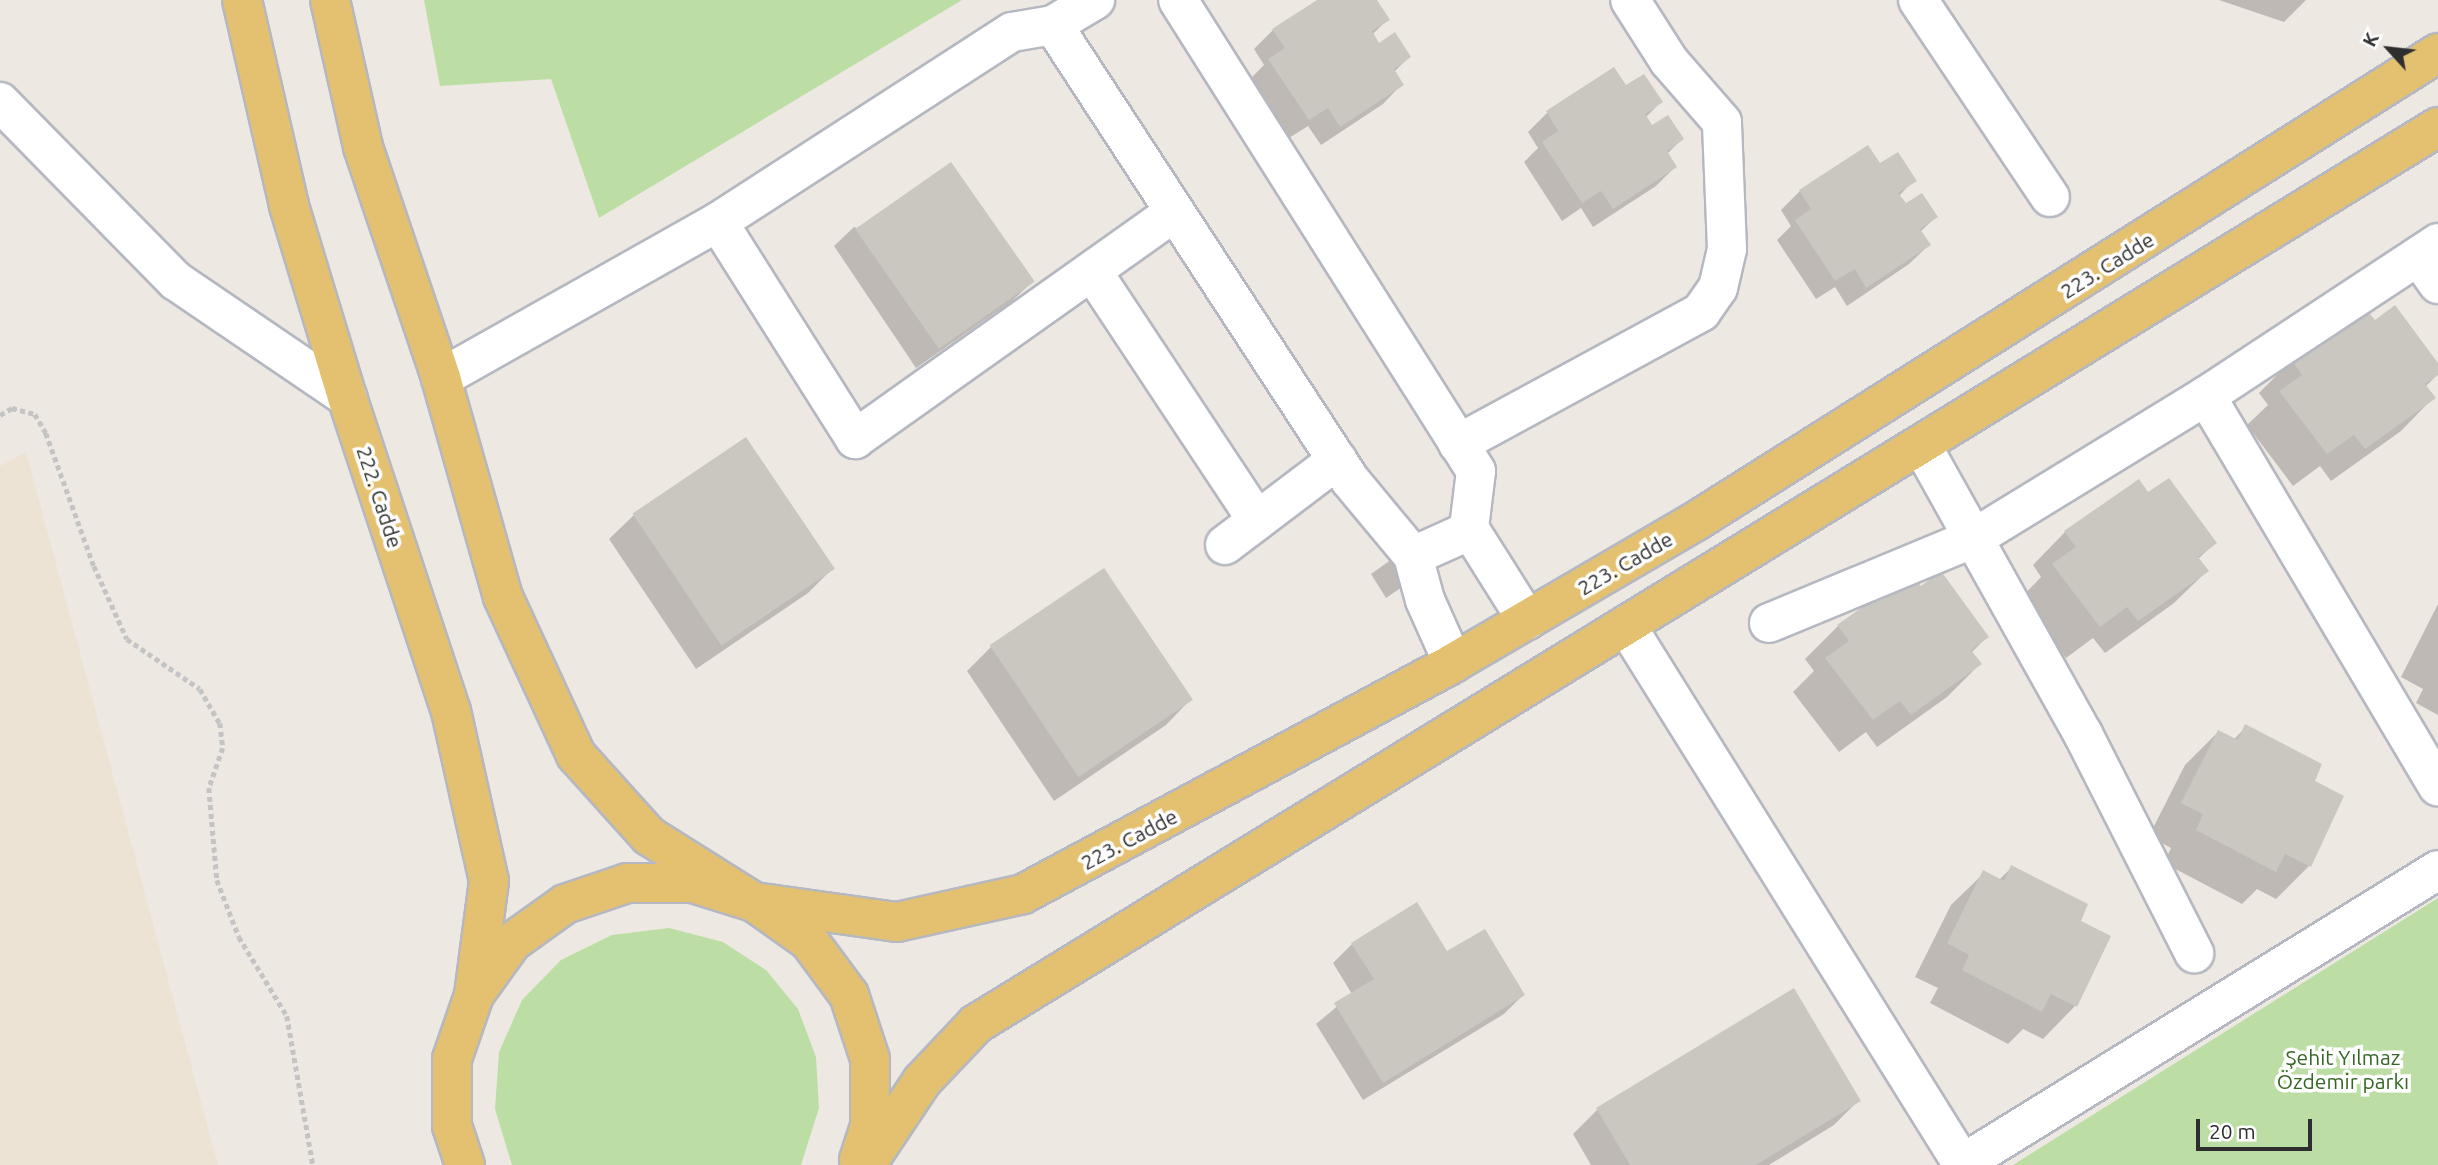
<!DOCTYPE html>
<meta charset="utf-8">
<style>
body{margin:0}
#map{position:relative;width:2438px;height:1165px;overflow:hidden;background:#eee8e2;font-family:Ubuntu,sans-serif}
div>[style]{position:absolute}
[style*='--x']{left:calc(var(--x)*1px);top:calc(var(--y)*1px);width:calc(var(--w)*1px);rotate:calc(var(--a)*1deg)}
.education>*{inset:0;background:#ede3d4}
.green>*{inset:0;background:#bcdea5}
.shadow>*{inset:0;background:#0003}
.building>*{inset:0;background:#cac6c0;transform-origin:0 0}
.path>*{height:4.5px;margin-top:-2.25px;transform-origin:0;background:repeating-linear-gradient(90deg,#c4c4c4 0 5px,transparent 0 8.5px)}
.roads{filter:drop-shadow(2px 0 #b5b8c0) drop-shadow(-2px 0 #b5b8c0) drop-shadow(0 2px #b5b8c0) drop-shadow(0 -2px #b5b8c0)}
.street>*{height:38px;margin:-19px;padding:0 19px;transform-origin:19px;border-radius:19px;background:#fff}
.primary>*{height:38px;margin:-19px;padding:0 19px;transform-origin:19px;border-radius:19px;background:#e4c170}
span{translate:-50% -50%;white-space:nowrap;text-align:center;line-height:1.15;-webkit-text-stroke:7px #fff;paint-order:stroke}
.street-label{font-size:21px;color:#2e2e2e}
.park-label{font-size:21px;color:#366623}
.north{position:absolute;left:2354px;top:14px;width:70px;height:70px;-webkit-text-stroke:5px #fff;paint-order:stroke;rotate:297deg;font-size:19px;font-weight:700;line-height:28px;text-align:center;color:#2e2e2e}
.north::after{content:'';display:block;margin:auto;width:24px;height:32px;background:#2e2e2e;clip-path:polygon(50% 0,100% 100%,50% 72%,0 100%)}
.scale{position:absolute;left:2196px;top:1119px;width:116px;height:32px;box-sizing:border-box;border:4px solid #2e2e2e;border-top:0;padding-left:9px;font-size:21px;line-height:24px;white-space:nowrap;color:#2e2e2e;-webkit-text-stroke:5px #fff;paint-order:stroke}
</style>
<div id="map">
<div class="education">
<i style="clip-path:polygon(26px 452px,218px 1165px,0 1165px,0 466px)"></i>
</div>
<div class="green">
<i style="clip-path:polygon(424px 0,962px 0,599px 218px,551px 79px,440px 86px)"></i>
<i style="clip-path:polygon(2438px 898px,2438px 1165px,2013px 1165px)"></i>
<i style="clip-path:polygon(669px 928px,723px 942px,766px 970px,798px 1009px,816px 1057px,819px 1108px,801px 1165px,512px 1165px,495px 1109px,499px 1052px,522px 1000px,561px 960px,612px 935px)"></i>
</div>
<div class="shadow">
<i style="clip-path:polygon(1320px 0,1375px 0,1388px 19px,1372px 35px,1378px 45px,1409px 57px,1394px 72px,1402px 84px,1383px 104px,1321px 145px,1308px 126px,1289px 138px,1250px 79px,1264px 65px,1254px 49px,1273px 30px)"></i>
<i style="clip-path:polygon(2219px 0,2306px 0,2284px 22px)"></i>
<i style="clip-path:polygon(1614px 69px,1626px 88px,1661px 102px,1645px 118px,1652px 128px,1682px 139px,1667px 154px,1675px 167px,1656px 186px,1593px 227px,1581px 208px,1562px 221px,1524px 162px,1538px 148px,1528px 132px,1547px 113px)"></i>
<i style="clip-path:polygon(1879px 166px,1914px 180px,1899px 196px,1905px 206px,1936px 217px,1920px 232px,1929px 245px,1909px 264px,1847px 306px,1835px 287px,1816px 299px,1777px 240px,1791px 226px,1781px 210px,1800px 191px)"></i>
<i style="clip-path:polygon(854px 227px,1032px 282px,1012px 301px,916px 368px,834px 246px)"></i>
<i style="clip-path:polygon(2375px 322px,2438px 366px,2438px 374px,2425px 387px,2433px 398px,2401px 431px,2331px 481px,2320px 466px,2293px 486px,2247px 425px,2268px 405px,2259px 393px,2292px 360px)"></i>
<i style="clip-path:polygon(2148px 494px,2215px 543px,2198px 559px,2207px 571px,2174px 603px,2105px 653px,2093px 638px,2066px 658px,2021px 598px,2041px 577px,2033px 565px,2065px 532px)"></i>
<i style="clip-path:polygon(1464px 508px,1474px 538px,1386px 598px,1371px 574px)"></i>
<i style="clip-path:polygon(634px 515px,832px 569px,808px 593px,696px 669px,609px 539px)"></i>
<i style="clip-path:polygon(1921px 588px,1987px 637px,1971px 653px,1980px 664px,1947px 697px,1877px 747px,1866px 732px,1839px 752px,1793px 692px,1814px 671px,1805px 659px,1838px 626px)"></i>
<i style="clip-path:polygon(2438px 604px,2438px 715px,2416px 703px,2423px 689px,2401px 677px)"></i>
<i style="clip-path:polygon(992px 646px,1190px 700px,1166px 725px,1054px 801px,967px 671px)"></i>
<i style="clip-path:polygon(2246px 727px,2312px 782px,2342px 797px,2309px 866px,2276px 899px,2257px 889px,2242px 904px,2164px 863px,2171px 848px,2149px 836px,2185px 765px,2218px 732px,2233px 740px)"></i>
<i style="clip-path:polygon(2012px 867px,2079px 922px,2108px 937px,2075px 1006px,2043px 1039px,2023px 1029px,2008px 1044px,1930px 1003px,1938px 988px,1915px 977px,1951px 905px,1984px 873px,1999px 880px)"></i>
<i style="clip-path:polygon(1352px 944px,1447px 954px,1523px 995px,1504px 1014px,1363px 1100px,1316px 1024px,1352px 994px,1333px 963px)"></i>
<i style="clip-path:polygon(1859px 1100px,1834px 1125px,1769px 1165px,1591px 1165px,1573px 1134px,1597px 1110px)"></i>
</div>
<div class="building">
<i style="clip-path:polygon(1317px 0,1377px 0,1390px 20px,1372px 31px,1379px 43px,1395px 32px,1411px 57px,1394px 69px,1404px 85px,1340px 127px,1328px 108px,1309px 120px,1268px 59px,1285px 48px,1272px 29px)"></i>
<i style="clip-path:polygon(1614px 67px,1626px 85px,1644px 74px,1663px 102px,1645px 114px,1652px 125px,1668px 115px,1684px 139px,1667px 151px,1677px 167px,1613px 209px,1601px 191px,1582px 203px,1542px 142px,1558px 131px,1546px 111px)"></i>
<i style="clip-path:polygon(1868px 145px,1880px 163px,1898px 152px,1917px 181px,1898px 193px,1906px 203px,1922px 193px,1938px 217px,1920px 229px,1931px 245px,1866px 288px,1855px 269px,1835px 281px,1795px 220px,1811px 209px,1799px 190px)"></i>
<i style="left:951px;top:162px;width:146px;height:117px;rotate:55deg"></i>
<i style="clip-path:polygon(2395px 305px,2438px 363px,2438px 375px,2425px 384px,2436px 398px,2365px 449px,2354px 435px,2327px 454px,2279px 391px,2302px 375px,2291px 359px,2364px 307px,2375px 320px)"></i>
<i style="left:746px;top:437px;width:159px;height:137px;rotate:56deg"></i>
<i style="clip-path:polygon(2169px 478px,2217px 543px,2198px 557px,2209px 571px,2138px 621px,2127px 607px,2100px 627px,2052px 564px,2076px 547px,2064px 531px,2139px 479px,2148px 492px)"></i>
<i style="left:1104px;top:568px;width:159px;height:138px;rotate:56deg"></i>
<i style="clip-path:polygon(1941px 571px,1989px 637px,1971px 650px,1982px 664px,1911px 715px,1900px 701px,1873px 720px,1825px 658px,1849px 641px,1837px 625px,1911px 573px,1921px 586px)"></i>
<i style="clip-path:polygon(2245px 724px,2322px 764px,2315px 781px,2344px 796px,2311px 867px,2285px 854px,2276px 872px,2196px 830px,2203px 814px,2181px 803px,2218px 730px,2238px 740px)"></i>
<i style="clip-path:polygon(2011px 865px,2088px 904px,2081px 921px,2111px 936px,2077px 1007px,2051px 994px,2042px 1012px,1962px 970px,1969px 955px,1947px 943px,1983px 870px,2004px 881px)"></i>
<i style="clip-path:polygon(1417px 902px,1447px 951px,1485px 929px,1525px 995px,1383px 1083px,1334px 1003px,1374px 979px,1351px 943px)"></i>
<i style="clip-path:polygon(1794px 988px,1861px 1101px,1756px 1165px,1630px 1165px,1596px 1108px)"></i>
</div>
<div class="path">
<i style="--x:0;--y:415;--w:14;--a:-30"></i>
<i style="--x:12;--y:408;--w:24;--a:15"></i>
<i style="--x:35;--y:414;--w:22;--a:60"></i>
<i style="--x:46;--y:433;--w:141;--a:70.2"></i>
<i style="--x:94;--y:566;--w:80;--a:65.7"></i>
<i style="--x:127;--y:639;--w:88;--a:34.4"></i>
<i style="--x:200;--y:689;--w:39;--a:60"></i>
<i style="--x:220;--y:723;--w:25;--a:83"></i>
<i style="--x:223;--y:748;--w:42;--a:109.3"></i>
<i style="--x:209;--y:788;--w:92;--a:85"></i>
<i style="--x:217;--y:880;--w:61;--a:68.9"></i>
<i style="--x:239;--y:937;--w:92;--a:58.7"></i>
<i style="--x:287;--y:1016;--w:151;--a:80.1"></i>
</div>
<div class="roads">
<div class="street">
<i style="--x:1918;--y:0;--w:237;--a:56.2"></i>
<i style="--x:1053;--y:25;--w:543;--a:56.87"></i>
<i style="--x:1350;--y:480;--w:99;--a:50.3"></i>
<i style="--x:1413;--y:556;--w:54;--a:-24.2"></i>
<i style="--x:1462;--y:534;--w:9;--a:-41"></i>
<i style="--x:1469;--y:528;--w:57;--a:-83"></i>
<i style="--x:1476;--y:471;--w:557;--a:-122.32"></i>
<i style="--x:0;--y:102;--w:251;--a:45.5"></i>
<i style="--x:176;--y:281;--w:207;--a:34.2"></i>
<i style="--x:718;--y:222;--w:257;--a:57.7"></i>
<i style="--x:855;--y:439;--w:392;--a:-35.4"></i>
<i style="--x:2419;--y:257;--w:33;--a:55"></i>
<i style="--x:1092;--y:271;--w:299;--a:56.5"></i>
<i style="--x:441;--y:378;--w:318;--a:-29.4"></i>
<i style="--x:718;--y:222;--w:350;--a:-32.9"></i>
<i style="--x:1012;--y:32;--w:42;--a:-9.7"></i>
<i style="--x:1053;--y:25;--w:49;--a:-30.8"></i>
<i style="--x:2206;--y:396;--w:454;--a:59.3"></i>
<i style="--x:1458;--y:444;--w:277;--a:-28.5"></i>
<i style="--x:1701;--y:312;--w:29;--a:-55"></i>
<i style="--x:1718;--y:288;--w:40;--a:-77"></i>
<i style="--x:1727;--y:249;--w:127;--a:-92.3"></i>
<i style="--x:1722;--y:122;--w:81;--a:-131"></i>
<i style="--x:1669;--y:61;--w:72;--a:-122.6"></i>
<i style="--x:1922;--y:446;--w:330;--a:60.8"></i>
<i style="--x:2083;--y:734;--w:246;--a:63.1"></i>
<i style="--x:1469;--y:528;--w:109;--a:57.8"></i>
<i style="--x:1225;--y:545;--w:141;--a:-37.2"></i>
<i style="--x:1413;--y:556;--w:46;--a:74.7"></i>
<i style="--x:1425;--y:600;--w:69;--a:66"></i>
<i style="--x:1769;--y:623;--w:222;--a:-22.5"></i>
<i style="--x:1974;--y:538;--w:272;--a:-31.5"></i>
<i style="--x:2206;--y:396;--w:278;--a:-33.4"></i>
<i style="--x:1626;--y:625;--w:637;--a:58.03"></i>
<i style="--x:1962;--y:1164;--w:559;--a:-31.7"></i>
</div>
<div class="primary">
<i style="--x:242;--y:0;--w:211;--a:77.1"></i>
<i style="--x:289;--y:206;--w:200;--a:73.1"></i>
<i style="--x:347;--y:397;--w:331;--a:71.7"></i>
<i style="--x:451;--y:711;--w:174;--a:77.4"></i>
<i style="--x:489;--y:881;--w:115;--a:97.5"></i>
<i style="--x:330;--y:0;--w:151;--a:77.3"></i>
<i style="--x:363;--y:147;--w:244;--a:71.3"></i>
<i style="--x:441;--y:378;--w:228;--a:74.2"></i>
<i style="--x:503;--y:597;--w:174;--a:65.2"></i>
<i style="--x:576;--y:755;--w:109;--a:48"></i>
<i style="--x:649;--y:836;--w:124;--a:32.2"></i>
<i style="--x:754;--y:902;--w:144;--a:8"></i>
<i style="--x:897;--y:922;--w:129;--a:-12.5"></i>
<i style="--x:1023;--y:894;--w:488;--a:-28.2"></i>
<i style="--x:1453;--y:663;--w:281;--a:-30.3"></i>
<i style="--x:1696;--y:521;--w:877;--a:-32.24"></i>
<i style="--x:465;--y:1165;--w:41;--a:-108.4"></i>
<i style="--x:452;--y:1126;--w:67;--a:-90"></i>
<i style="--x:452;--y:1059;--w:68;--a:-71"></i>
<i style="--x:474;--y:995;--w:65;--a:-54.4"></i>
<i style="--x:512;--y:942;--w:65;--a:-35.6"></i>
<i style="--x:565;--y:904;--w:65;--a:-18.7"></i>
<i style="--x:627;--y:883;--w:66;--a:0"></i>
<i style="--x:693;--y:883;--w:64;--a:17.3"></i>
<i style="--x:754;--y:902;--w:67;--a:35.3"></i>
<i style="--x:809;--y:941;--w:67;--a:53.5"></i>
<i style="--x:849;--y:995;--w:67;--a:71.8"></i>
<i style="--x:870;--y:1059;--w:67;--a:90"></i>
<i style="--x:870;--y:1126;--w:36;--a:108"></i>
<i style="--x:866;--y:1165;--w:101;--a:-56.3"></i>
<i style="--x:922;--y:1081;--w:79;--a:-46.5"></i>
<i style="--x:976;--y:1024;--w:1715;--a:-31.53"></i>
</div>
</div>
<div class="street-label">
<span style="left:2107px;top:265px;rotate:-32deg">223. Cadde</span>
<span style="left:380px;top:497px;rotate:72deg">222. Cadde</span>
<span style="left:1625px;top:563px;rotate:-30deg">223. Cadde</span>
<span style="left:1129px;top:839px;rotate:-28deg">223. Cadde</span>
</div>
<div class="park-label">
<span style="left:2343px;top:1069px">Şehit Yılmaz<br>Özdemir parkı</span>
</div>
<div class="north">K</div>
<div class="scale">20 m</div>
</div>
